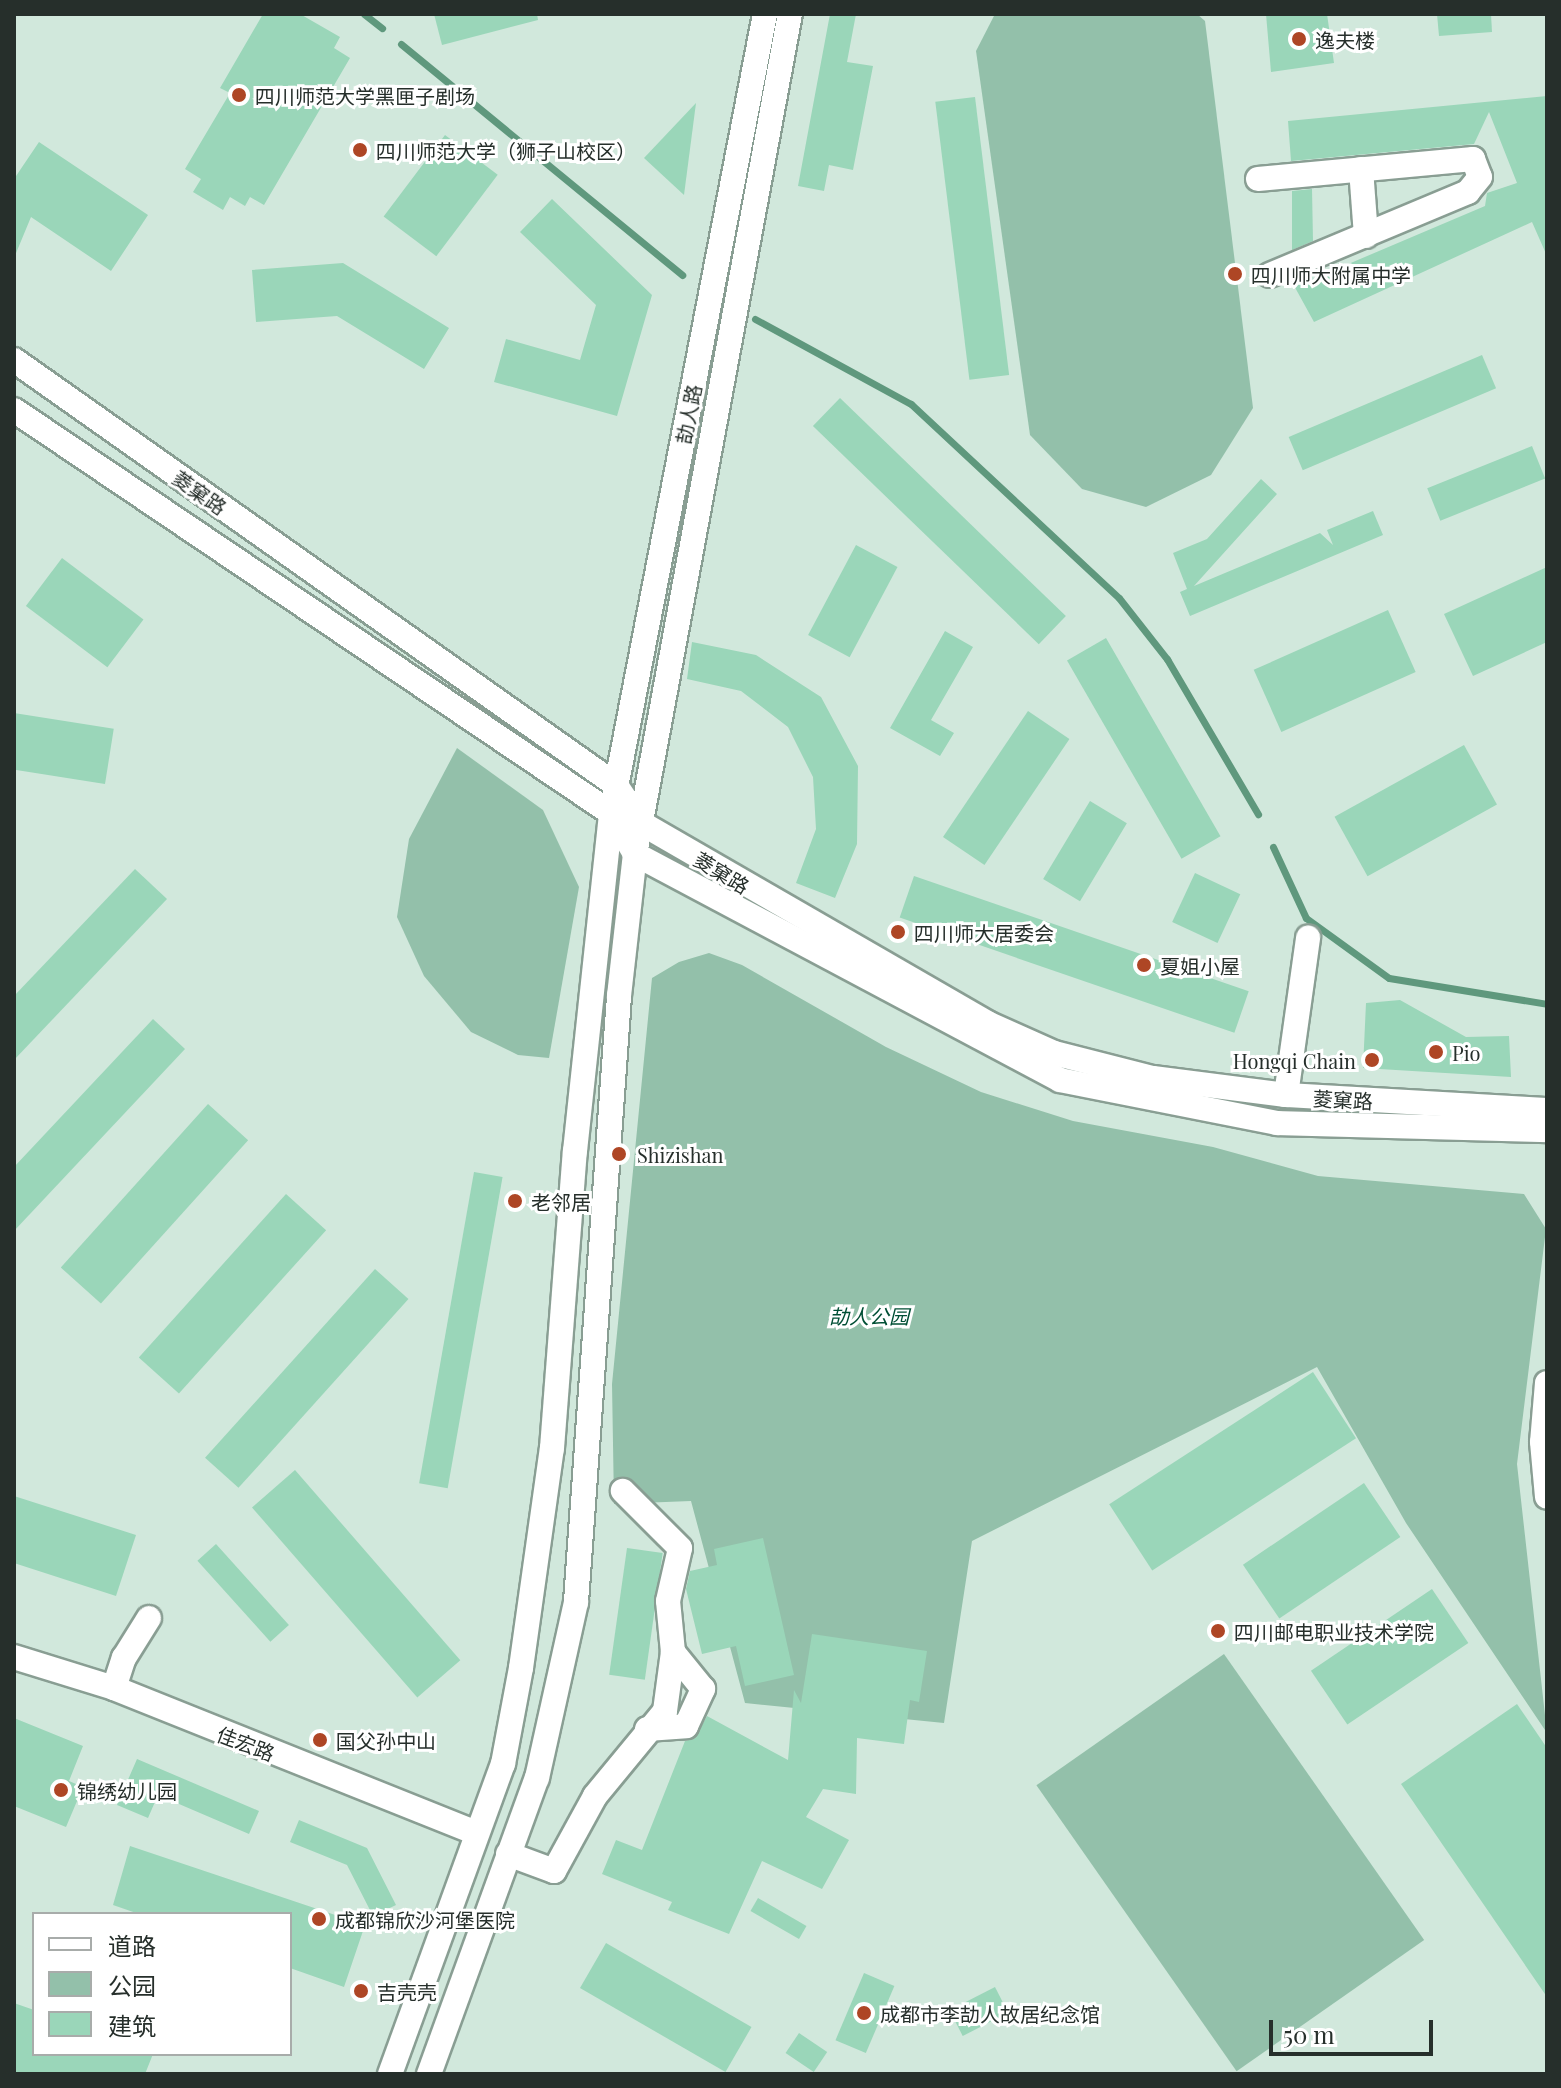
<!DOCTYPE html>
<meta charset="utf-8">
<style>
body{margin:0}
#map{position:relative;width:1561px;height:2088px;overflow:hidden;background:#d1e8dc;font-family:"Playfair Display","Noto Sans SC",serif}
div>[style]{position:absolute}
[style*='--x']{left:calc(var(--x)*1px);top:calc(var(--y)*1px);width:calc(var(--w)*1px);rotate:calc(var(--a)*1deg)}
.green>*{inset:0;background:#93c0aa;transform-origin:0 0}
.stream>*{height:7px;margin:-3.5px;padding:0 3.5px;transform-origin:3.5px;border-radius:3.5px;background:#5f987d}
.building>*{inset:0;background:#9ad6b9;transform-origin:0 0}
.roads{filter:drop-shadow(2px 0 #899e93) drop-shadow(-2px 0 #899e93) drop-shadow(0 2px #899e93) drop-shadow(0 -2px #899e93)}
.minor>*{height:24px;margin:-12px;padding:0 12px;transform-origin:12px;border-radius:12px;background:#fff}
.dots>*{width:22px;height:22px;translate:-50% -50%;box-sizing:border-box;border:4px solid #fff;border-radius:50%}
span{translate:-50% -50%;white-space:nowrap;text-align:center;line-height:1.15;-webkit-text-stroke:6px #fff;paint-order:stroke}
.poi-label{font-size:20px;color:#262f2b}
.left{translate:0 -50%;text-align:left}
.right{translate:-100% -50%;text-align:right}
.street-label{font-size:20px;color:#262f2b}
.park-label{font-size:20px;color:#004f35;font-style:italic}
.frame{position:absolute;inset:0;border:16px solid #262f2b;pointer-events:none}
.legend{position:absolute;left:32px;top:1912px;width:260px;height:144px;box-sizing:border-box;background:#fff;border:2px solid #a8acaa;margin:0;padding:10px 14px;list-style:none;font-size:24px;color:#262f2b}
.legend li{display:flex;align-items:center;gap:16px;height:40px}
.legend b{width:40px;border:2px solid #a8acaa}
.scale{position:absolute;left:1269px;top:2020px;width:164px;height:36px;box-sizing:border-box;border:4px solid #262f2b;border-top:0;padding-left:10px;font-size:24px;line-height:28px;white-space:nowrap;color:#262f2b;-webkit-text-stroke:6px #fff;paint-order:stroke}
</style>
<div id="map">
<div class="green">
<i style="clip-path:polygon(995px 14px,1197px 14px,1205px 21px,1253px 408px,1211px 475px,1146px 507px,1082px 489px,1030px 435px,976px 51px)"></i>
<i style="clip-path:polygon(457px 748px,543px 810px,579px 887px,549px 1058px,518px 1055px,471px 1032px,424px 976px,397px 917px,409px 839px)"></i>
<i style="clip-path:polygon(709px 953px,742px 965px,886px 1047px,981px 1092px,1073px 1121px,1213px 1147px,1318px 1176px,1524px 1194px,1546px 1229px,1517px 1464px,1547px 1733px,1406px 1523px,1317px 1367px,972px 1541px,944px 1723px,745px 1703px,691px 1501px,614px 1504px,612px 1384px,652px 978px,679px 962px)"></i>
<i style="left:1224px;top:1654px;width:349px;height:229px;rotate:55deg"></i>
</div>
<div class="stream">
<i style="--x:364;--y:14;--w:23;--a:38"></i>
<i style="--x:401;--y:44;--w:364;--a:39.4"></i>
<i style="--x:755;--y:319;--w:178;--a:28.6"></i>
<i style="--x:911;--y:404;--w:284;--a:43"></i>
<i style="--x:1119;--y:598;--w:78;--a:51.8"></i>
<i style="--x:1167;--y:659;--w:180;--a:59.6"></i>
<i style="--x:1273;--y:847;--w:78;--a:65.1"></i>
<i style="--x:1306;--y:918;--w:102;--a:35.9"></i>
<i style="--x:1389;--y:978;--w:160;--a:9.3"></i>
</div>
<div class="building">
<i style="clip-path:polygon(263px 14px,300px 14px,340px 37px,334px 48px,350px 58px,264px 205px,250px 197px,245px 206px,230px 197px,223px 210px,193px 192px,201px 179px,185px 169px,230px 93px,220px 88px)"></i>
<i style="clip-path:polygon(434px 14px,537px 14px,538px 20px,442px 45px)"></i>
<i style="clip-path:polygon(830px 14px,856px 14px,847px 62px,873px 66px,853px 170px,829px 165px,824px 191px,798px 186px)"></i>
<i style="clip-path:polygon(1266px 14px,1327px 14px,1334px 63px,1271px 72px)"></i>
<i style="clip-path:polygon(1437px 14px,1491px 14px,1492px 32px,1439px 36px)"></i>
<i style="clip-path:polygon(1547px 96px,1547px 256px,1532px 222px,1314px 322px,1292px 282px,1313px 273px,1313px 279px,1485px 206px,1487px 193px,1517px 183px,1489px 112px,1474px 144px,1291px 161px,1288px 121px)"></i>
<i style="left:975px;top:97px;width:280px;height:40px;rotate:83deg"></i>
<i style="clip-path:polygon(696px 103px,684px 195px,644px 158px)"></i>
<i style="left:445px;top:135px;width:66px;height:102px;rotate:37deg"></i>
<i style="clip-path:polygon(39px 142px,148px 215px,111px 271px,31px 217px,14px 258px,14px 179px)"></i>
<i style="clip-path:polygon(1312px 189px,1313px 241px,1292px 250px,1292px 191px)"></i>
<i style="clip-path:polygon(552px 199px,652px 295px,617px 416px,494px 382px,506px 339px,580px 360px,596px 305px,520px 232px)"></i>
<i style="clip-path:polygon(343px 263px,449px 328px,424px 369px,337px 316px,256px 322px,252px 270px)"></i>
<i style="left:1482px;top:355px;width:36px;height:210px;rotate:67deg"></i>
<i style="left:840px;top:398px;width:314px;height:39px;rotate:44deg"></i>
<i style="left:1532px;top:446px;width:35px;height:113px;rotate:68deg"></i>
<i style="clip-path:polygon(1261px 479px,1277px 494px,1194px 586px,1320px 533px,1333px 545px,1327px 530px,1373px 511px,1383px 535px,1190px 616px,1180px 592px,1187px 589px,1173px 553px,1207px 539px)"></i>
<i style="left:856px;top:545px;width:47px;height:102px;rotate:28deg"></i>
<i style="left:62px;top:558px;width:102px;height:60px;rotate:37deg"></i>
<i style="clip-path:polygon(1547px 567px,1547px 642px,1473px 676px,1444px 614px)"></i>
<i style="left:1388px;top:610px;width:68px;height:147px;rotate:66deg"></i>
<i style="clip-path:polygon(945px 631px,973px 647px,931px 720px,954px 733px,940px 756px,890px 728px)"></i>
<i style="left:1106px;top:638px;width:229px;height:45px;rotate:60deg"></i>
<i style="clip-path:polygon(692px 642px,756px 655px,821px 697px,858px 766px,857px 844px,835px 898px,796px 883px,816px 829px,813px 777px,788px 727px,741px 691px,687px 679px)"></i>
<i style="left:1028px;top:711px;width:50px;height:152px;rotate:34deg"></i>
<i style="left:14px;top:713px;width:101px;height:56px;rotate:9deg"></i>
<i style="left:1464px;top:745px;width:68px;height:148px;rotate:61deg"></i>
<i style="left:1090px;top:801px;width:43px;height:91px;rotate:31deg"></i>
<i style="clip-path:polygon(135px 869px,167px 899px,14px 1060px,14px 996px)"></i>
<i style="left:1195px;top:873px;width:50px;height:54px;rotate:25deg"></i>
<i style="left:914px;top:876px;width:354px;height:44px;rotate:19deg"></i>
<i style="clip-path:polygon(1400px 1000px,1466px 1037px,1509px 1036px,1511px 1077px,1363px 1068px,1366px 1003px)"></i>
<i style="clip-path:polygon(153px 1019px,185px 1049px,14px 1231px,14px 1167px)"></i>
<i style="left:208px;top:1104px;width:54px;height:220px;rotate:42deg"></i>
<i style="left:474px;top:1172px;width:29px;height:316px;rotate:10deg"></i>
<i style="left:286px;top:1194px;width:54px;height:220px;rotate:42deg"></i>
<i style="left:375px;top:1269px;width:45px;height:254px;rotate:42deg"></i>
<i style="left:1313px;top:1372px;width:79px;height:243px;rotate:57deg"></i>
<i style="left:295px;top:1470px;width:252px;height:57px;rotate:49deg"></i>
<i style="left:1364px;top:1483px;width:65px;height:146px;rotate:56deg"></i>
<i style="clip-path:polygon(14px 1496px,136px 1535px,116px 1596px,14px 1563px)"></i>
<i style="clip-path:polygon(763px 1538px,794px 1675px,745px 1686px,736px 1646px,702px 1654px,686px 1589px,690px 1571px,717px 1565px,714px 1549px)"></i>
<i style="left:216px;top:1544px;width:109px;height:25px;rotate:48deg"></i>
<i style="left:627px;top:1548px;width:36px;height:128px;rotate:8deg"></i>
<i style="left:1432px;top:1589px;width:65px;height:146px;rotate:56deg"></i>
<i style="clip-path:polygon(812px 1634px,927px 1651px,919px 1702px,910px 1700px,904px 1744px,857px 1738px,856px 1794px,823px 1789px,806px 1817px,849px 1840px,822px 1889px,762px 1861px,729px 1934px,668px 1910px,672px 1902px,602px 1874px,616px 1840px,642px 1850px,685px 1741px,695px 1738px,707px 1716px,788px 1760px,794px 1690px,801px 1703px)"></i>
<i style="clip-path:polygon(1517px 1704px,1547px 1748px,1547px 1997px,1401px 1784px)"></i>
<i style="clip-path:polygon(14px 1718px,83px 1746px,69px 1781px,83px 1787px,66px 1827px,14px 1806px)"></i>
<i style="clip-path:polygon(137px 1759px,259px 1811px,249px 1834px,158px 1795px,148px 1818px,117px 1805px)"></i>
<i style="clip-path:polygon(299px 1820px,367px 1848px,396px 1905px,373px 1916px,347px 1865px,290px 1842px)"></i>
<i style="clip-path:polygon(130px 1846px,365px 1925px,344px 1987px,290px 1968px,290px 1914px,139px 1914px,113px 1905px)"></i>
<i style="left:758px;top:1898px;width:56px;height:15px;rotate:30deg"></i>
<i style="left:606px;top:1943px;width:168px;height:52px;rotate:30deg"></i>
<i style="left:864px;top:1973px;width:33px;height:73px;rotate:23deg"></i>
<i style="left:995px;top:1987px;width:29px;height:51px;rotate:63deg"></i>
<i style="clip-path:polygon(14px 2003px,34px 2010px,34px 2054px,153px 2054px,145px 2074px,14px 2074px)"></i>
<i style="left:799px;top:2033px;width:34px;height:24px;rotate:34deg"></i>
</div>
<div class="roads">
<div class="minor">
<i style="--x:1361;--y:169;--w:67;--a:85.7"></i>
<i style="--x:1258;--y:179;--w:216;--a:-5.3"></i>
<i style="--x:1473;--y:159;--w:19;--a:69"></i>
<i style="--x:1480;--y:177;--w:19;--a:129"></i>
<i style="--x:1468;--y:192;--w:215;--a:157.3"></i>
<i style="--x:14;--y:360;--w:737;--a:35.22"></i>
<i style="--x:616;--y:785;--w:45;--a:56.7"></i>
<i style="--x:641;--y:823;--w:400;--a:30"></i>
<i style="--x:987;--y:1023;--w:73;--a:24.1"></i>
<i style="--x:1054;--y:1053;--w:102;--a:14.2"></i>
<i style="--x:1153;--y:1078;--w:134;--a:7.3"></i>
<i style="--x:1286;--y:1095;--w:261;--a:3.3"></i>
<i style="--x:14;--y:410;--w:720;--a:34.02"></i>
<i style="--x:611;--y:813;--w:48;--a:59.7"></i>
<i style="--x:635;--y:854;--w:481;--a:28"></i>
<i style="--x:1060;--y:1080;--w:221;--a:11.2"></i>
<i style="--x:1277;--y:1123;--w:270;--a:1.5"></i>
<i style="--x:1286;--y:1095;--w:159;--a:-82"></i>
<i style="--x:1547;--y:1383;--w:59;--a:94.8"></i>
<i style="--x:1542;--y:1442;--w:55;--a:84.8"></i>
<i style="--x:14;--y:1657;--w:105;--a:17.2"></i>
<i style="--x:114;--y:1688;--w:390;--a:21.8"></i>
<i style="--x:114;--y:1688;--w:32;--a:-72"></i>
<i style="--x:124;--y:1658;--w:47;--a:-58"></i>
<i style="--x:647;--y:1729;--w:39;--a:-4"></i>
<i style="--x:686;--y:1726;--w:41;--a:-65.3"></i>
<i style="--x:703;--y:1689;--w:48;--a:-129"></i>
<i style="--x:508;--y:1854;--w:49;--a:20.3"></i>
<i style="--x:554;--y:1871;--w:85;--a:-61.3"></i>
<i style="--x:595;--y:1796;--w:110;--a:-50.5"></i>
<i style="--x:665;--y:1711;--w:60;--a:-82.3"></i>
<i style="--x:673;--y:1652;--w:51;--a:-95.6"></i>
<i style="--x:668;--y:1601;--w:54;--a:-77.2"></i>
<i style="--x:680;--y:1548;--w:81;--a:-135"></i>
<i style="--x:390;--y:2074;--w:330;--a:-70"></i>
<i style="--x:503;--y:1764;--w:98;--a:-79.4"></i>
<i style="--x:521;--y:1668;--w:222;--a:-82"></i>
<i style="--x:552;--y:1448;--w:298;--a:-85.6"></i>
<i style="--x:575;--y:1151;--w:340;--a:-83.9"></i>
<i style="--x:611;--y:813;--w:814;--a:-79.09"></i>
<i style="--x:429;--y:2074;--w:315;--a:-70"></i>
<i style="--x:537;--y:1778;--w:180;--a:-77.5"></i>
<i style="--x:576;--y:1602;--w:608;--a:-85.94"></i>
<i style="--x:619;--y:996;--w:143;--a:-83.6"></i>
<i style="--x:635;--y:854;--w:854;--a:-79.55"></i>
</div>
</div>
<div class="dots">
<i style="left:1299px;top:39px;background:#ae4625"></i>
<i style="left:239px;top:95px;background:#ae4625"></i>
<i style="left:360px;top:150px;background:#ae4625"></i>
<i style="left:1235px;top:274px;background:#ae4625"></i>
<i style="left:898px;top:932px;background:#ae4625"></i>
<i style="left:1144px;top:965px;background:#ae4625"></i>
<i style="left:1436px;top:1052px;background:#ae4625"></i>
<i style="left:1372px;top:1060px;background:#ae4625"></i>
<i style="left:619px;top:1154px;background:#ae4625"></i>
<i style="left:515px;top:1201px;background:#ae4625"></i>
<i style="left:1218px;top:1631px;background:#ae4625"></i>
<i style="left:320px;top:1740px;background:#ae4625"></i>
<i style="left:61px;top:1790px;background:#ae4625"></i>
<i style="left:319px;top:1919px;background:#ae4625"></i>
<i style="left:361px;top:1991px;background:#ae4625"></i>
<i style="left:864px;top:2013px;background:#ae4625"></i>
</div>
<div class="poi-label">
<span class="left" style="left:1315px;top:39px">逸夫楼</span>
<span class="left" style="left:255px;top:95px">四川师范大学黑匣子剧场</span>
<span class="left" style="left:376px;top:150px">四川师范大学（狮子山校区）</span>
<span class="left" style="left:1251px;top:274px">四川师大附属中学</span>
<span class="left" style="left:914px;top:932px">四川师大居委会</span>
<span class="left" style="left:1160px;top:965px">夏姐小屋</span>
<span class="left" style="left:1452px;top:1052px">Pio</span>
<span class="right" style="left:1356px;top:1060px">Hongqi Chain</span>
<span class="left" style="left:637px;top:1154px">Shizishan</span>
<span class="left" style="left:531px;top:1201px">老邻居</span>
<span class="left" style="left:1234px;top:1631px">四川邮电职业技术学院</span>
<span class="left" style="left:336px;top:1740px">国父孙中山</span>
<span class="left" style="left:77px;top:1790px">锦绣幼儿园</span>
<span class="left" style="left:335px;top:1919px">成都锦欣沙河堡医院</span>
<span class="left" style="left:377px;top:1991px">吉壳壳</span>
<span class="left" style="left:880px;top:2013px">成都市李劼人故居纪念馆</span>
</div>
<div class="street-label">
<span style="left:688px;top:414px;rotate:-79deg">劼人路</span>
<span style="left:200px;top:492px;rotate:35deg">菱窠路</span>
<span style="left:722px;top:872px;rotate:31deg">菱窠路</span>
<span style="left:1343px;top:1099px;rotate:3deg">菱窠路</span>
<span style="left:246px;top:1743px;rotate:21deg">佳宏路</span>
</div>
<div class="park-label">
<span style="left:869px;top:1315px">劼人公园</span>
</div>
<div class="frame"></div>
<ul class="legend">
<li><b style="height:10px;background:#fff"></b>道路</li>
<li><b style="height:22px;background:#93c0aa"></b>公园</li>
<li><b style="height:22px;background:#9ad6b9"></b>建筑</li>
</ul>
<div class="scale">50 m</div>
</div>
